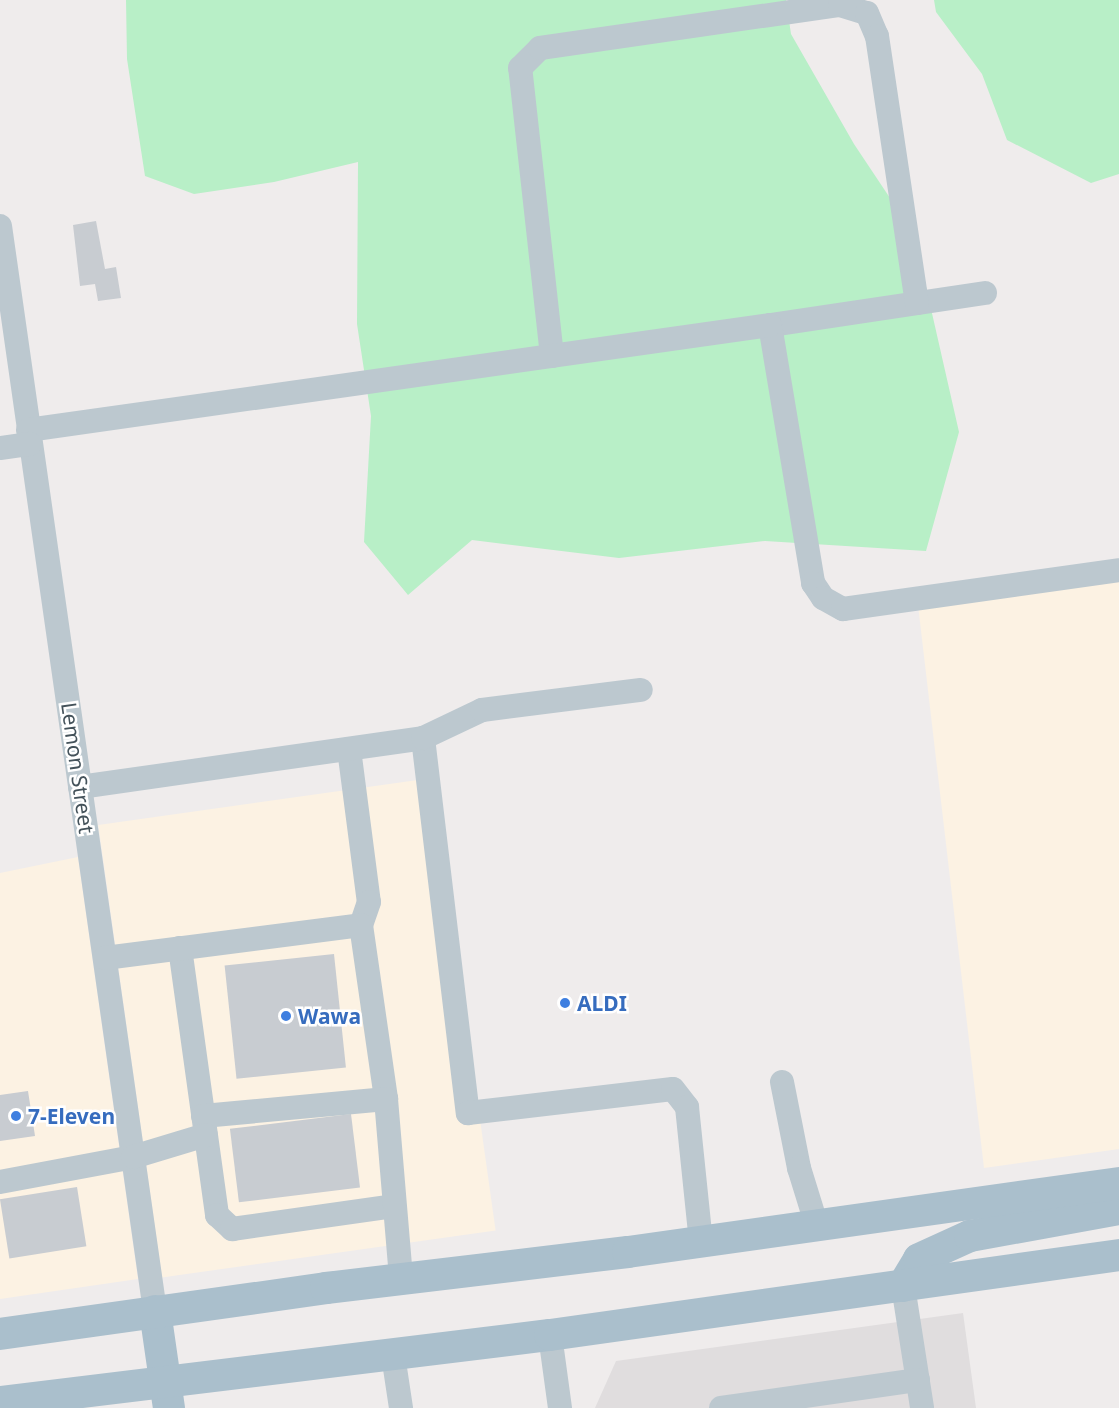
<!DOCTYPE html>
<style>
body{margin:0}
#map{position:relative;width:1119px;height:1408px;overflow:hidden;background:#efecec;font-family:"Noto Sans",sans-serif}
div>[style]{position:absolute}
[style*='--x']{left:calc(var(--x)*1px);top:calc(var(--y)*1px);width:calc(var(--w)*1px);rotate:calc(var(--a)*1deg)}
.commercial>*{inset:0;background:#fcf2e3;transform-origin:0 0}
.education>*{inset:0;background:#e0ddde}
.green>*{inset:0;background:#b8efc7}
.building>*{inset:0;background:#c8ccd1;transform-origin:0 0}
.minor>*{height:24px;margin:-12px;padding:0 12px;transform-origin:12px;border-radius:12px;background:#bcc8cf}
.major>*{height:32px;margin:-16px;padding:0 16px;transform-origin:16px;border-radius:16px;background:#aabfcc}
.dots>*{width:16px;height:16px;translate:-50% -50%;box-sizing:border-box;border:3px solid #fff;border-radius:50%}
span{translate:-50% -50%;white-space:nowrap;text-align:center;line-height:1.15;-webkit-text-stroke:5px #fff;paint-order:stroke}
.street-label{font-size:21px;color:#44525a}
.shop-label{font-size:21px;color:#366cbe;font-weight:700}
.left{translate:0 -50%;text-align:left}
</style>
<div id="map">
<div class="commercial">
<i style="clip-path:polygon(1119px 581px,1119px 1149px,984px 1168px,918px 605px)"></i>
<i style="left:432px;top:778px;width:457px;height:337px;rotate:82deg"></i>
<i style="clip-path:polygon(78px 857px,138px 1279px,0 1299px,0 873px)"></i>
</div>
<div class="education">
<i style="clip-path:polygon(963px 1313px,976px 1408px,595px 1408px,616px 1361px)"></i>
</div>
<div class="green">
<i style="clip-path:polygon(126px 0,786px 0,791px 34px,854px 144px,914px 234px,959px 432px,926px 551px,765px 541px,619px 558px,472px 540px,408px 595px,364px 542px,371px 416px,357px 324px,358px 162px,274px 182px,194px 194px,145px 176px,127px 59px)"></i>
<i style="clip-path:polygon(934px 0,1119px 0,1119px 174px,1091px 183px,1007px 140px,982px 74px,936px 12px)"></i>
</div>
<div class="building">
<i style="clip-path:polygon(96px 221px,105px 269px,116px 267px,121px 298px,98px 301px,95px 284px,80px 286px,73px 225px)"></i>
<i style="left:334px;top:954px;width:114px;height:110px;rotate:84deg"></i>
<i style="clip-path:polygon(28px 1091px,35px 1136px,0 1141px,0 1095px)"></i>
<i style="left:351px;top:1114px;width:74px;height:122px;rotate:83deg"></i>
<i style="left:77px;top:1187px;width:60px;height:78px;rotate:81deg"></i>
</div>
<div class="minor">
<i style="--x:0;--y:226;--w:1096;--a:81.87"></i>
<i style="--x:985;--y:293;--w:217;--a:171.5"></i>
<i style="--x:770;--y:325;--w:262;--a:80.5"></i>
<i style="--x:813;--y:583;--w:18;--a:56"></i>
<i style="--x:823;--y:598;--w:23;--a:29"></i>
<i style="--x:843;--y:609;--w:279;--a:-8"></i>
<i style="--x:552;--y:356;--w:290;--a:-96.3"></i>
<i style="--x:520;--y:68;--w:28;--a:-45"></i>
<i style="--x:540;--y:48;--w:303;--a:-8.2"></i>
<i style="--x:840;--y:5;--w:28;--a:17"></i>
<i style="--x:867;--y:13;--w:25;--a:67"></i>
<i style="--x:877;--y:36;--w:270;--a:81.5"></i>
<i style="--x:28;--y:430;--w:749;--a:-8.05"></i>
<i style="--x:0;--y:448;--w:30;--a:-8"></i>
<i style="--x:423;--y:738;--w:378;--a:83.2"></i>
<i style="--x:468;--y:1113;--w:206;--a:-6.7"></i>
<i style="--x:673;--y:1089;--w:23;--a:52"></i>
<i style="--x:687;--y:1107;--w:136;--a:84.1"></i>
<i style="--x:349;--y:749;--w:154;--a:82.6"></i>
<i style="--x:369;--y:902;--w:24;--a:109"></i>
<i style="--x:80;--y:787;--w:346;--a:-8.1"></i>
<i style="--x:423;--y:738;--w:65;--a:-25.4"></i>
<i style="--x:482;--y:710;--w:160;--a:-7.2"></i>
<i style="--x:180;--y:948;--w:270;--a:82.1"></i>
<i style="--x:217;--y:1215;--w:21;--a:43"></i>
<i style="--x:232;--y:1229;--w:163;--a:-8.1"></i>
<i style="--x:105;--y:958;--w:258;--a:-7.3"></i>
<i style="--x:361;--y:925;--w:176;--a:81.8"></i>
<i style="--x:386;--y:1099;--w:181;--a:85.2"></i>
<i style="--x:782;--y:1082;--w:88;--a:78.8"></i>
<i style="--x:799;--y:1168;--w:61;--a:72.8"></i>
<i style="--x:203;--y:1116;--w:184;--a:-5.3"></i>
<i style="--x:0;--y:1182;--w:135;--a:-10.6"></i>
<i style="--x:133;--y:1157;--w:76;--a:-16.8"></i>
<i style="--x:903;--y:1286;--w:123;--a:81.1"></i>
<i style="--x:550;--y:1335;--w:74;--a:82.2"></i>
<i style="--x:393;--y:1355;--w:54;--a:81.4"></i>
<i style="--x:721;--y:1408;--w:199;--a:-8.1"></i>
</div>
<div class="major">
<i style="--x:903;--y:1286;--w:31;--a:-59"></i>
<i style="--x:919;--y:1259;--w:56;--a:-24.3"></i>
<i style="--x:970;--y:1236;--w:151;--a:-10.3"></i>
<i style="--x:155;--y:1311;--w:98;--a:81.8"></i>
<i style="--x:0;--y:1334;--w:329;--a:-8"></i>
<i style="--x:326;--y:1288;--w:304;--a:-6.8"></i>
<i style="--x:628;--y:1252;--w:496;--a:-8"></i>
<i style="--x:0;--y:1402;--w:554;--a:-6.95"></i>
<i style="--x:550;--y:1335;--w:575;--a:-8"></i>
</div>
<div class="dots">
<i style="left:565px;top:1003px;background:#3f7fe0"></i>
<i style="left:286px;top:1016px;background:#3f7fe0"></i>
<i style="left:16px;top:1116px;background:#3f7fe0"></i>
</div>
<div class="street-label">
<span style="left:78px;top:768px;rotate:82deg">Lemon Street</span>
</div>
<div class="shop-label">
<span class="left" style="left:577px;top:1003px">ALDI</span>
<span class="left" style="left:298px;top:1016px">Wawa</span>
<span class="left" style="left:28px;top:1116px">7-Eleven</span>
</div>
</div>
